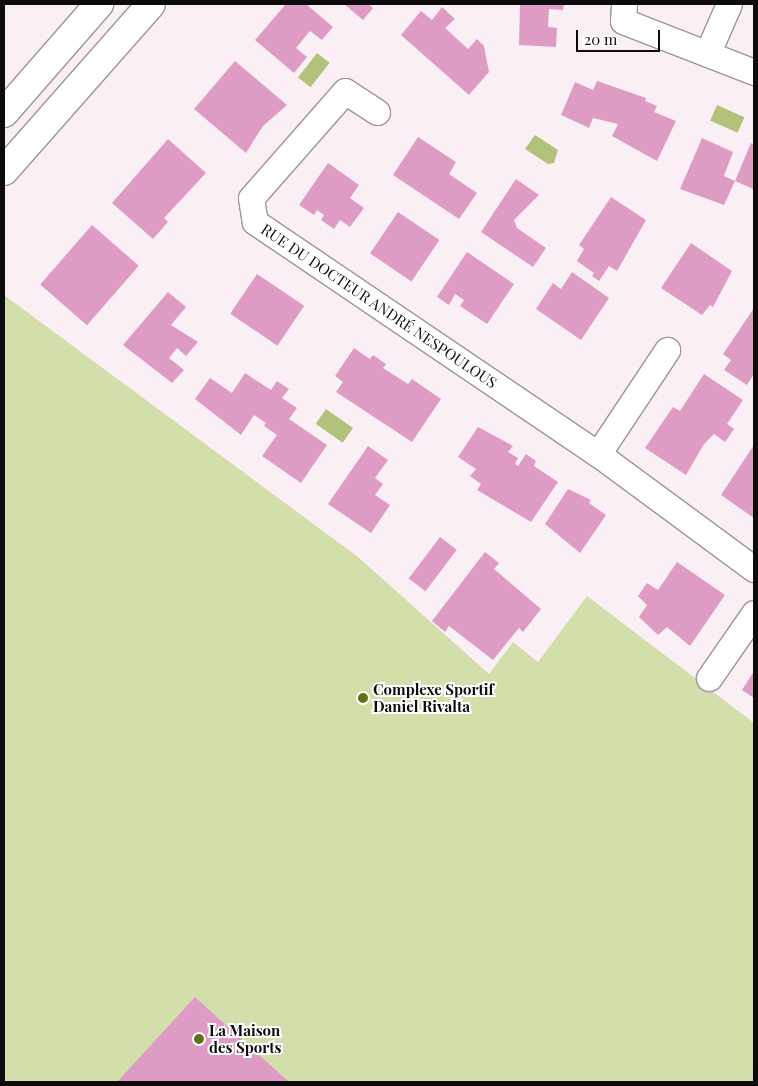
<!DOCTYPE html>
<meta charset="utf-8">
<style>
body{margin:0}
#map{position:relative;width:758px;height:1086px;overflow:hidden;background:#faeff5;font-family:"Playfair Display",serif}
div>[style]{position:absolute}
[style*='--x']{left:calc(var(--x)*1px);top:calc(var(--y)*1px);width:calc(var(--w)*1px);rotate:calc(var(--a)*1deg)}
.green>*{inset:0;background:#d3dfaa}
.water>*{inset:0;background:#b3c27b;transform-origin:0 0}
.building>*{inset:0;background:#de9bc4;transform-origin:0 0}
.roads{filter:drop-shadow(1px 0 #9e949a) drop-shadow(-1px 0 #9e949a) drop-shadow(0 1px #9e949a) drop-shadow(0 -1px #9e949a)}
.street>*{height:25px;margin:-12.5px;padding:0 12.5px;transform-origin:12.5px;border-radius:12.5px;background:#fff}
.secondary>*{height:28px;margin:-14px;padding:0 14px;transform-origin:14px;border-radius:14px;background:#fff}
.dots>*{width:14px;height:14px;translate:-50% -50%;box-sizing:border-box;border:2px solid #fff;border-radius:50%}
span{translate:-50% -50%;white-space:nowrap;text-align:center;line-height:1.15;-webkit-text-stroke:4px #fff;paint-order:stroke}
.street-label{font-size:15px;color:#0e0b0d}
.poi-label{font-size:15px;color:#0e0b0d;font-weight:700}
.left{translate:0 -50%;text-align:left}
.frame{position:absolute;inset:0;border:5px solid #0e0b0d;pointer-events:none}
.scale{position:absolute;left:576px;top:30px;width:84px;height:22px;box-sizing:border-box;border:2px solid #0e0b0d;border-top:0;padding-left:6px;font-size:15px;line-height:18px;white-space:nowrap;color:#0e0b0d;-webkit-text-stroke:4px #fff;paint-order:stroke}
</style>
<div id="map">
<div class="green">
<i style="clip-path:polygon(4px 295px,358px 557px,489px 674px,513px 642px,538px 662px,587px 596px,754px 723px,754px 1082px,4px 1082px)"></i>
</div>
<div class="water">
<i style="left:317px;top:53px;width:16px;height:31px;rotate:38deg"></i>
<i style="left:717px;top:105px;width:30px;height:17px;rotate:24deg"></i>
<i style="clip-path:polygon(535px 135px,558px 150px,554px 163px,548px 164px,525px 149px)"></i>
<i style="left:326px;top:409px;width:33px;height:18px;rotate:35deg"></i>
</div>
<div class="building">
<i style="clip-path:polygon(286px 4px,306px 4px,333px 27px,322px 40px,310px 31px,296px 48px,307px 57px,294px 73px,255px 40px)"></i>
<i style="clip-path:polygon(344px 4px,368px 4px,373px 8px,363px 20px)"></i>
<i style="clip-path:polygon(520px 4px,564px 4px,563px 10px,549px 9px,548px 27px,557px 28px,556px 47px,519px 45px)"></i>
<i style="clip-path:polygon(442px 7px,455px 19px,445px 28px,468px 49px,477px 39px,484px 46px,489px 72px,469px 95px,401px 35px,421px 11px,432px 20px)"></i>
<i style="clip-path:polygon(235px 61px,287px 105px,263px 126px,246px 153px,194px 109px)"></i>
<i style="clip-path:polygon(597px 81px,646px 98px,645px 101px,657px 106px,654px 112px,676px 121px,657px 161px,612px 136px,618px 124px,593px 118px,589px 128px,561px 115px,575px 82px,593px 90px)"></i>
<i style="clip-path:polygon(418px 137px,456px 162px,449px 174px,477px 193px,459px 219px,393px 175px)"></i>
<i style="clip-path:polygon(702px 138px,733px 152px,724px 176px,735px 181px,724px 205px,680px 189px)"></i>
<i style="clip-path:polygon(168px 139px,206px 173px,164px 218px,168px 222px,153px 239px,112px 203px)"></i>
<i style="clip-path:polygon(751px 143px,754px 145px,753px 189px,735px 181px)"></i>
<i style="clip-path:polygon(328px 163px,359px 185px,350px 198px,364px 208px,350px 227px,340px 220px,334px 229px,321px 220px,324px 215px,317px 210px,314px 215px,299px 205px)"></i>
<i style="clip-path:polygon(516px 179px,539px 195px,514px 220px,517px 228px,546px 248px,533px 267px,481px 232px)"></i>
<i style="clip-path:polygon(611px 197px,646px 220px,617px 271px,609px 266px,599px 281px,592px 276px,594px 273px,577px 261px,584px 249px,579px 245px)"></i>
<i style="left:398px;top:212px;width:50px;height:50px;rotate:34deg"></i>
<i style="left:92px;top:225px;width:62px;height:79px;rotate:41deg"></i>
<i style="clip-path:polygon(691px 243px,732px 271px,713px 307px,710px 305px,702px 315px,661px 288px)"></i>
<i style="clip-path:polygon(467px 252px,514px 284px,487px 324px,460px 306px,464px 300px,455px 294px,449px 305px,437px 297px)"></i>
<i style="clip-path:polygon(572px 272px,609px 298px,581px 340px,536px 309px,553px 283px,561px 289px)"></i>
<i style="left:257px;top:274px;width:57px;height:48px;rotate:34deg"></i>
<i style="clip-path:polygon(168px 292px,186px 307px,171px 325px,198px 342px,186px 356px,177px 348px,169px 358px,184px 370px,172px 383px,123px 345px)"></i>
<i style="clip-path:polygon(754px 308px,754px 374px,747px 385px,724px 370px,731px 360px,723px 354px)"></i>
<i style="clip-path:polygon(354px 348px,370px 359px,373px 355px,386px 364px,383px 368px,408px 384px,412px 379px,441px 399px,412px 442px,336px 392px,343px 382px,335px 376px)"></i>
<i style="clip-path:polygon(245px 373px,271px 390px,277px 381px,289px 389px,282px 398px,297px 408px,289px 419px,327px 445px,301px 483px,262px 456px,277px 435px,264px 426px,266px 423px,254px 415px,241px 435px,195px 399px,210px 378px,232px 393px)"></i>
<i style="clip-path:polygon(704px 374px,743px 400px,727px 424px,734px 429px,725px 442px,714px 434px,704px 444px,686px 475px,645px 448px,673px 407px,680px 411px)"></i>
<i style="clip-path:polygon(478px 427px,513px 446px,508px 452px,518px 458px,515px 464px,518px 466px,526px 454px,536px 461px,534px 466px,558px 482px,531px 522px,477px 490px,481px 484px,470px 476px,476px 469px,458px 457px)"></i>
<i style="clip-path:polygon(754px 445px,754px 518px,721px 495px)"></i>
<i style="clip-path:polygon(368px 446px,388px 460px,375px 478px,383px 484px,375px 495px,390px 505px,371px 533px,328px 504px)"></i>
<i style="clip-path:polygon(568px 489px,591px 500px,589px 503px,606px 515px,580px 553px,545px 524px)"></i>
<i style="left:440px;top:537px;width:21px;height:52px;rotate:37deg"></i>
<i style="clip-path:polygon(485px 552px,499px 563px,494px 569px,541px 609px,523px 632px,519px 628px,493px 660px,449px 626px,445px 632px,432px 621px)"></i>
<i style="clip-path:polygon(677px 562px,725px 595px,690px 646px,667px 627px,658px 635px,639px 617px,647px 605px,638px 596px,647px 583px,658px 590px)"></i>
<i style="clip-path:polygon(754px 671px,754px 698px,742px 690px)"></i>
<i style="clip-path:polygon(195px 997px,289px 1082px,117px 1082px)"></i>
</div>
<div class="roads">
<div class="street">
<i style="--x:624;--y:4;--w:17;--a:93"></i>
<i style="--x:623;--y:21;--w:141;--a:21.3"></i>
<i style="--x:708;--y:52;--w:52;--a:-66.4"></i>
<i style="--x:377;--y:112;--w:38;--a:-147"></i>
<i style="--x:345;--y:91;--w:142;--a:131.3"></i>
<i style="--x:251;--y:198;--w:24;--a:81"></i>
<i style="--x:255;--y:222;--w:414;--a:34.1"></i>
<i style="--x:598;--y:454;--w:194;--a:36.4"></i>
<i style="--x:598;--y:454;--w:125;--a:-56.4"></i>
<i style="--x:709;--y:678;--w:79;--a:-55.3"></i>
</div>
<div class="secondary">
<i style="--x:4;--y:113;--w:145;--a:-48.9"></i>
<i style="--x:4;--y:171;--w:222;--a:-48.6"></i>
</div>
</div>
<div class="dots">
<i style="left:363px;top:698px;background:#62701a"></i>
<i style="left:199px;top:1039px;background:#62701a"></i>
</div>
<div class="street-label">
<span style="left:379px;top:306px;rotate:34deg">RUE DU DOCTEUR ANDRÉ NESPOULOUS</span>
</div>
<div class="poi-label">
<span class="left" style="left:373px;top:698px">Complexe Sportif<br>Daniel Rivalta</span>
<span class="left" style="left:209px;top:1039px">La Maison<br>des Sports</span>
</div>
<div class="frame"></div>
<div class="scale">20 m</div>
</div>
